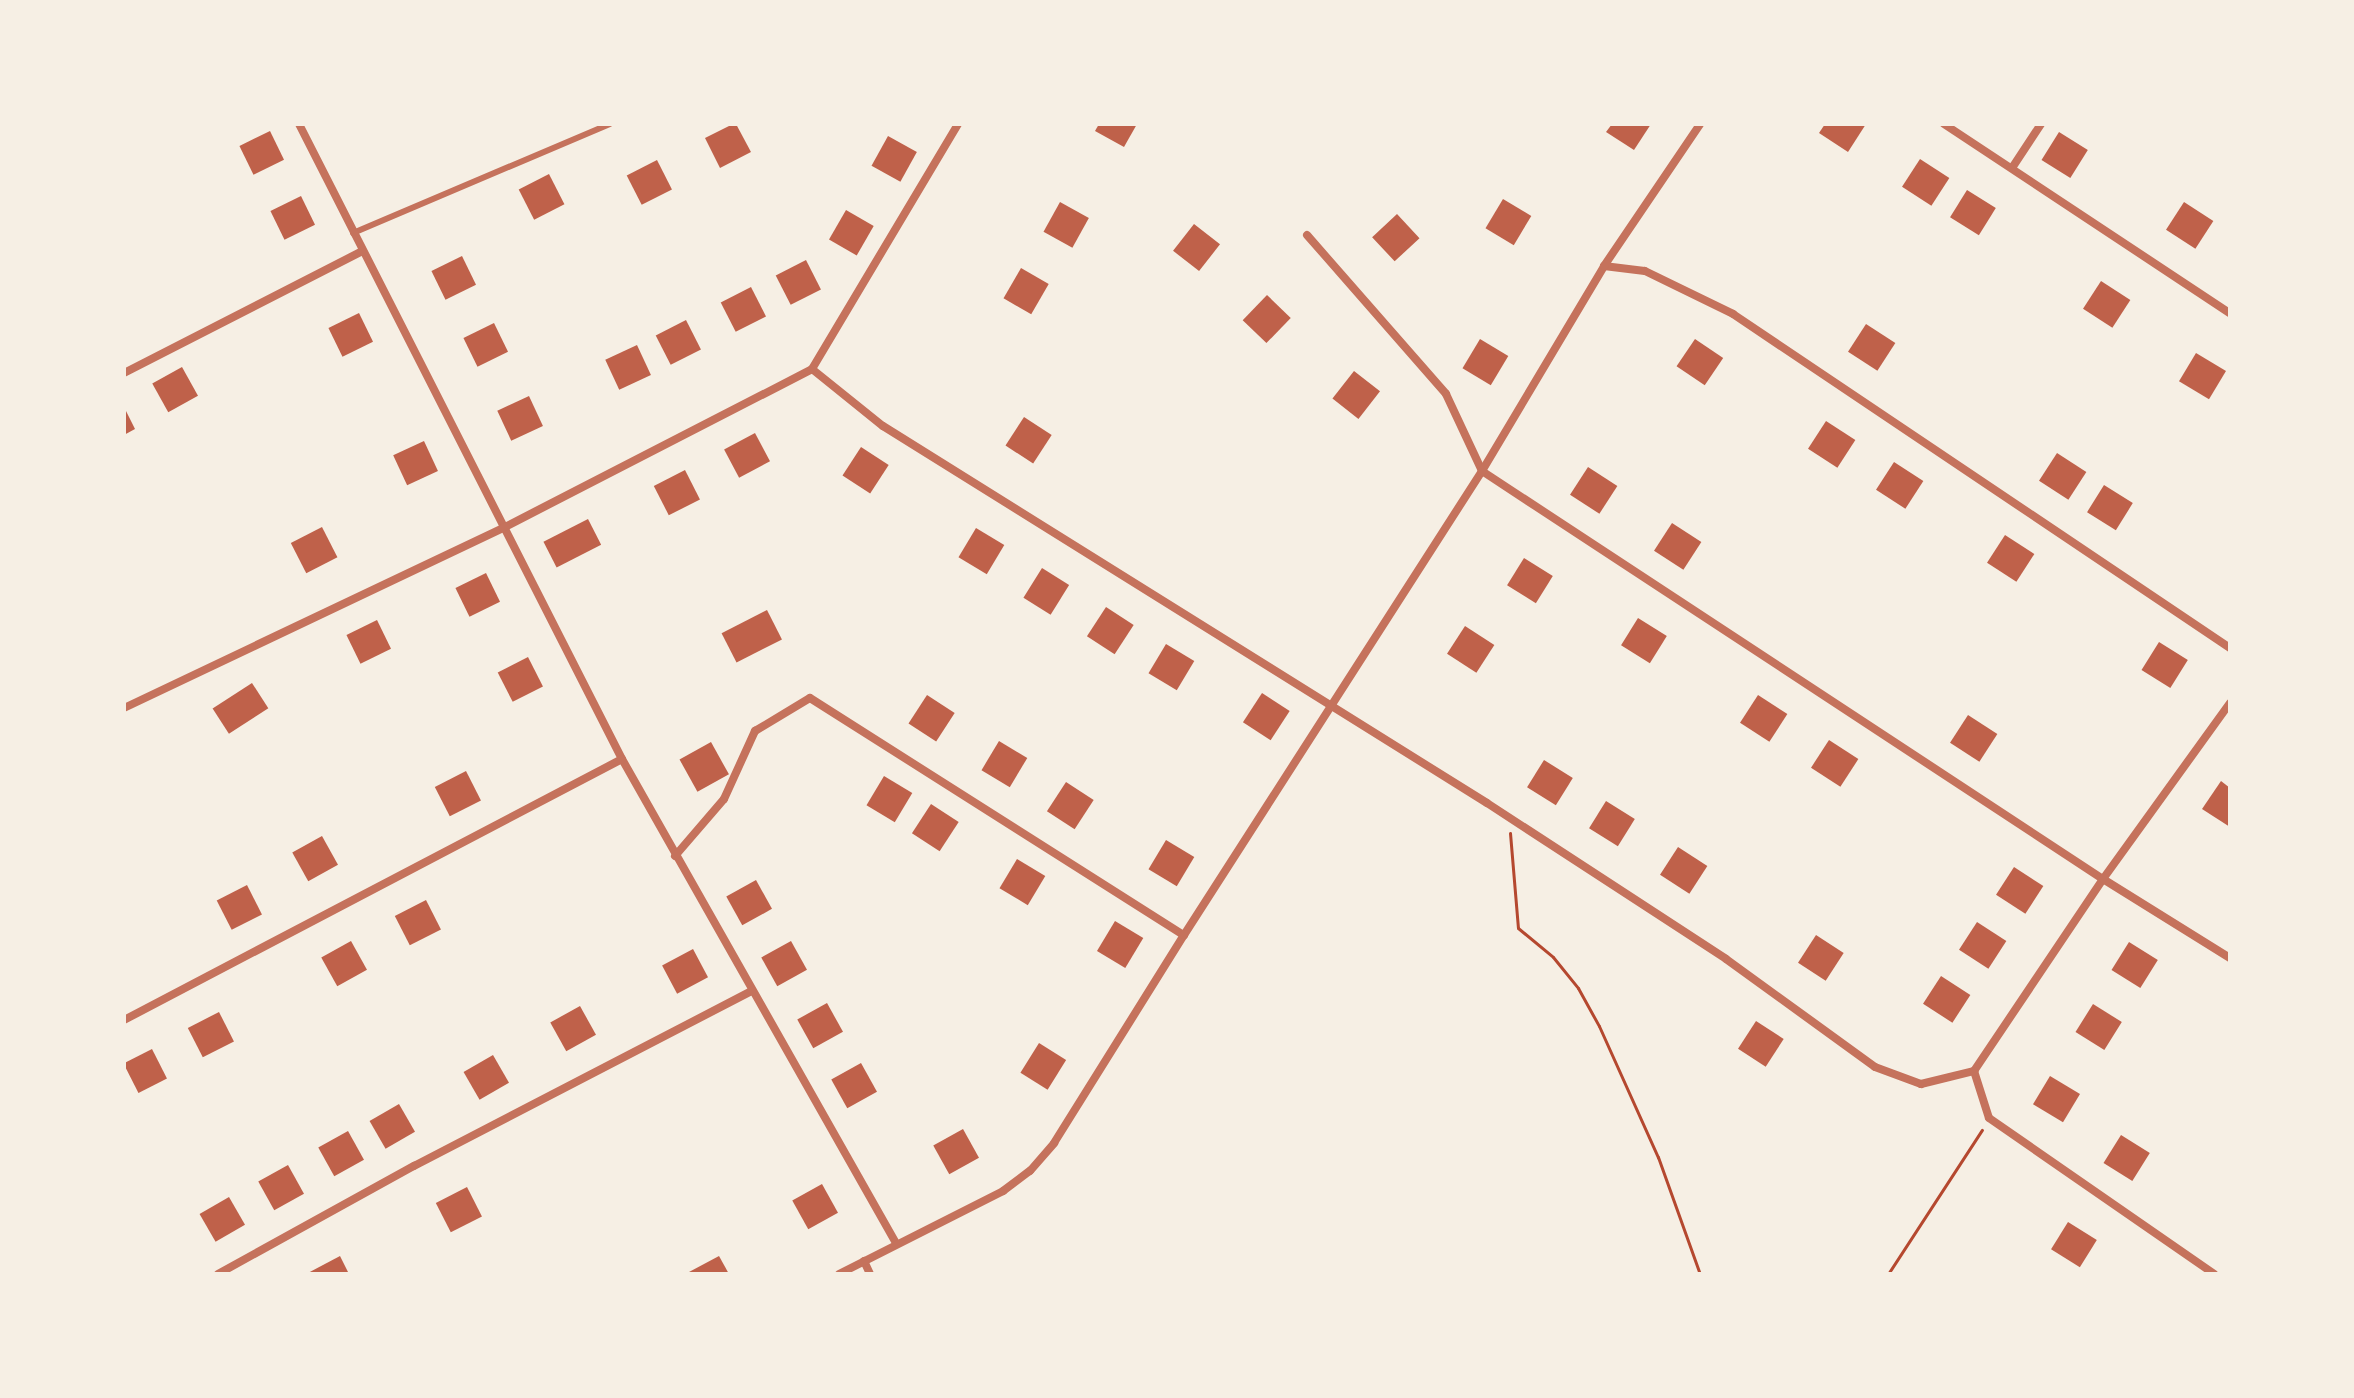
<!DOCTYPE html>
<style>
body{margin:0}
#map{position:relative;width:2354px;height:1398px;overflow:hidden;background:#f6efe4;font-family:Mulish,sans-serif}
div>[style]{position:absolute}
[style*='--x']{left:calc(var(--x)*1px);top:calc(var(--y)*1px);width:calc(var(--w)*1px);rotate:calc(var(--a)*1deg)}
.building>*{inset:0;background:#bf614a;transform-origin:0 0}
.path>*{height:3px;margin:-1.5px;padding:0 1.5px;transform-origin:1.5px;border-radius:1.5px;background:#b5482f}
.service>*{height:6px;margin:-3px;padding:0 3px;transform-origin:3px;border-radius:3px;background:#c5725c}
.minor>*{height:8px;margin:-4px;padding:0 4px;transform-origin:4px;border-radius:4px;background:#c5725c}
span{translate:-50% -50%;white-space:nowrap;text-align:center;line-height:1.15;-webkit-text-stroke:8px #f6efe4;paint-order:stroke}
.frame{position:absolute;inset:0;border:126px solid #f6efe4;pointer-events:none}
</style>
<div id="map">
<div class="building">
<i style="clip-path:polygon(733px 124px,736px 124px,751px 152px,720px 168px,705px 138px)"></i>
<i style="clip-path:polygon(1099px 124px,1137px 124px,1124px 147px,1095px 131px)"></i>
<i style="clip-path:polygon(1612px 124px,1651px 124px,1634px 150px,1606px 132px)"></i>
<i style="clip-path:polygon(1825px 124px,1866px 124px,1848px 152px,1819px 133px)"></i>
<i style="left:270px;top:131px;width:32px;height:34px;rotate:64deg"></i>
<i style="left:2059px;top:132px;width:34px;height:33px;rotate:32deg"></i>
<i style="left:888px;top:136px;width:33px;height:34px;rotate:29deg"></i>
<i style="left:1920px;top:159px;width:35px;height:33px;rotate:33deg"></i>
<i style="left:657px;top:160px;width:33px;height:34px;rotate:63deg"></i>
<i style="left:549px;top:174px;width:34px;height:34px;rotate:63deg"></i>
<i style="left:1967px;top:190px;width:34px;height:32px;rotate:32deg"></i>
<i style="left:301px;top:196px;width:32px;height:34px;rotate:64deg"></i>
<i style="left:1503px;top:199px;width:33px;height:34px;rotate:31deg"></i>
<i style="left:1060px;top:202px;width:33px;height:34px;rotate:29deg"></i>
<i style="left:2184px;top:202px;width:35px;height:33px;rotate:33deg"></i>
<i style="left:846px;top:210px;width:32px;height:34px;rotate:30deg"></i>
<i style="left:1397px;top:214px;width:33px;height:34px;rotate:47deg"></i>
<i style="left:1194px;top:224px;width:33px;height:34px;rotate:38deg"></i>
<i style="left:462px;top:256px;width:32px;height:34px;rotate:64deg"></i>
<i style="left:806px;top:260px;width:33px;height:34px;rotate:63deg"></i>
<i style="left:1021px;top:268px;width:32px;height:35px;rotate:30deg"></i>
<i style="left:2101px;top:281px;width:35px;height:33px;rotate:33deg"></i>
<i style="left:751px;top:287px;width:33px;height:34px;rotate:63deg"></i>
<i style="left:1267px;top:295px;width:33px;height:35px;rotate:44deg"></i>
<i style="left:359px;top:313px;width:32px;height:34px;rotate:64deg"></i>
<i style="left:686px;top:320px;width:33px;height:34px;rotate:63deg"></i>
<i style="left:494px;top:323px;width:32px;height:34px;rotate:64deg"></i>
<i style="left:1866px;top:324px;width:35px;height:33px;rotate:33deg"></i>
<i style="left:1480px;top:339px;width:33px;height:34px;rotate:31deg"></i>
<i style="left:1695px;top:339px;width:34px;height:33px;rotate:34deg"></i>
<i style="left:637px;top:345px;width:33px;height:35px;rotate:65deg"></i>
<i style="left:2196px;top:353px;width:35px;height:33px;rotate:31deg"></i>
<i style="left:182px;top:367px;width:33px;height:34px;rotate:61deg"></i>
<i style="left:1354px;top:371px;width:33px;height:35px;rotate:38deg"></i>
<i style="left:529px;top:396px;width:33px;height:35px;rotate:65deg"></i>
<i style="clip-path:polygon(124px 407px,135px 429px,124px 435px)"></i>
<i style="left:1024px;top:417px;width:33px;height:34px;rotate:33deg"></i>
<i style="left:1826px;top:421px;width:35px;height:33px;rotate:33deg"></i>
<i style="left:755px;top:433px;width:32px;height:35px;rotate:62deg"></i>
<i style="left:424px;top:441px;width:33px;height:34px;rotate:65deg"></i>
<i style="left:861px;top:447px;width:33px;height:34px;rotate:33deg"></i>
<i style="left:2057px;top:453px;width:35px;height:33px;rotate:33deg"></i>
<i style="left:1894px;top:462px;width:35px;height:33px;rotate:33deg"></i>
<i style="left:1588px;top:467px;width:35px;height:33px;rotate:33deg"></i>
<i style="left:685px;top:470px;width:33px;height:35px;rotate:63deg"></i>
<i style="left:2104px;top:485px;width:34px;height:32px;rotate:32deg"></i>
<i style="left:588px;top:519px;width:29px;height:50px;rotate:63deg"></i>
<i style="left:1672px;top:523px;width:35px;height:33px;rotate:33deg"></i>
<i style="left:322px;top:527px;width:34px;height:35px;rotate:63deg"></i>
<i style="left:976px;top:528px;width:33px;height:34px;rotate:31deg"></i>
<i style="left:2005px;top:535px;width:35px;height:33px;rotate:33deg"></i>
<i style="left:1524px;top:558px;width:34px;height:32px;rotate:32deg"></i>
<i style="left:1042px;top:568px;width:32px;height:35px;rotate:32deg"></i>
<i style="left:486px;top:573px;width:32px;height:34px;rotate:64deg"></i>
<i style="left:1106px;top:607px;width:33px;height:35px;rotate:33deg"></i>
<i style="left:767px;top:610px;width:33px;height:51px;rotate:63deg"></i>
<i style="left:1638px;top:618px;width:34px;height:32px;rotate:32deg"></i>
<i style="left:377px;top:620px;width:32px;height:34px;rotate:64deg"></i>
<i style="left:1465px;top:626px;width:35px;height:33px;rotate:33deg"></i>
<i style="left:2159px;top:642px;width:34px;height:33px;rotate:32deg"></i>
<i style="left:1166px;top:644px;width:33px;height:34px;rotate:31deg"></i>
<i style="left:528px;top:657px;width:33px;height:34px;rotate:63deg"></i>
<i style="left:252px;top:683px;width:30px;height:47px;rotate:57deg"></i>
<i style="left:1262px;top:693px;width:33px;height:35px;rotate:33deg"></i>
<i style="left:927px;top:695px;width:33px;height:34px;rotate:33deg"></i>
<i style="left:1758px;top:695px;width:35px;height:33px;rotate:33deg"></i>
<i style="left:1968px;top:715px;width:35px;height:33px;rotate:33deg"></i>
<i style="left:1829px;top:740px;width:35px;height:33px;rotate:33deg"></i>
<i style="left:999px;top:741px;width:33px;height:34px;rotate:31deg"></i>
<i style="left:711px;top:742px;width:37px;height:36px;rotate:61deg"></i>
<i style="left:1544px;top:760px;width:34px;height:32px;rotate:32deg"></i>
<i style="left:466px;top:771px;width:33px;height:35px;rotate:63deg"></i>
<i style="left:884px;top:776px;width:33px;height:34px;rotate:31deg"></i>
<i style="clip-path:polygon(2221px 781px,2230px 788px,2230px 827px,2202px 809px)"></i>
<i style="left:1066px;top:782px;width:33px;height:35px;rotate:33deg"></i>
<i style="left:1606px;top:801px;width:34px;height:32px;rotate:32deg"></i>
<i style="left:931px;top:804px;width:33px;height:35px;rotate:33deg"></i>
<i style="left:322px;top:836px;width:33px;height:34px;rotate:61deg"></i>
<i style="left:1166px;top:840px;width:33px;height:34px;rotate:31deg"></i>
<i style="left:1678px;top:847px;width:35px;height:33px;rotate:33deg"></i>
<i style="left:1017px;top:859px;width:33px;height:34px;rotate:31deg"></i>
<i style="left:2014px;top:867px;width:35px;height:33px;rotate:33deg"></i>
<i style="left:756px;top:880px;width:33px;height:34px;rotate:61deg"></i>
<i style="left:247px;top:885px;width:33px;height:34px;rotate:63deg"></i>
<i style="left:426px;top:900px;width:33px;height:35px;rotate:63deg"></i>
<i style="left:1115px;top:921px;width:33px;height:35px;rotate:31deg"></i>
<i style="left:1977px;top:922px;width:35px;height:33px;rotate:33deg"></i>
<i style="left:1816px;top:935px;width:33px;height:33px;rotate:33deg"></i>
<i style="left:351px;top:941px;width:33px;height:34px;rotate:61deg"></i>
<i style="left:791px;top:941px;width:33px;height:34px;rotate:61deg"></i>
<i style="left:2129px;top:942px;width:34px;height:33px;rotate:32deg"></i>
<i style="left:693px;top:949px;width:32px;height:35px;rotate:62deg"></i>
<i style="left:1941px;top:976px;width:35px;height:33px;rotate:33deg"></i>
<i style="left:827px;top:1003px;width:33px;height:34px;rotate:61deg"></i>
<i style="left:2093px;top:1004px;width:34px;height:33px;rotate:32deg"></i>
<i style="left:580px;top:1006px;width:33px;height:34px;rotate:61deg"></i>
<i style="left:219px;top:1012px;width:33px;height:35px;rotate:63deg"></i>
<i style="left:1756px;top:1021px;width:33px;height:33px;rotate:33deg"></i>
<i style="left:1039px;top:1043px;width:32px;height:35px;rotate:32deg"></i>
<i style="left:152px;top:1049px;width:33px;height:32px;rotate:63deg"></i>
<i style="left:493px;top:1055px;width:32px;height:34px;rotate:60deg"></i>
<i style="left:861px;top:1063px;width:33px;height:34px;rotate:61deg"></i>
<i style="left:2050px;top:1076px;width:35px;height:33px;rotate:31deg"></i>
<i style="left:399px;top:1104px;width:32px;height:34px;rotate:60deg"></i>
<i style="left:963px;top:1129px;width:33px;height:34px;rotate:61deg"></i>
<i style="left:348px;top:1131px;width:33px;height:34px;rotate:61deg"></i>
<i style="left:2121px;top:1135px;width:34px;height:33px;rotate:32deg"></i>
<i style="left:288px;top:1165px;width:33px;height:34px;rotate:61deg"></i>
<i style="left:822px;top:1184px;width:33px;height:34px;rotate:61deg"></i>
<i style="left:467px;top:1187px;width:33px;height:35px;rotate:63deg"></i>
<i style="left:229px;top:1197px;width:32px;height:34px;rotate:60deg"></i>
<i style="left:2068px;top:1222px;width:34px;height:32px;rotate:32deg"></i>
<i style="clip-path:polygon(340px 1256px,349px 1274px,306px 1274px)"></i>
<i style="clip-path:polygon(719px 1256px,729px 1274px,690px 1274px,689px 1272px)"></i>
</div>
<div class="path">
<i style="--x:1510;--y:833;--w:95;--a:85.2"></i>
<i style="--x:1518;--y:928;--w:45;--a:39.6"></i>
<i style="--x:1553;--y:957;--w:40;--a:51"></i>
<i style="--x:1578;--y:988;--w:43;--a:61.1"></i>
<i style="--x:1599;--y:1026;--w:144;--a:65.8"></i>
<i style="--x:1658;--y:1157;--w:124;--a:70.3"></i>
<i style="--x:1888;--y:1274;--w:172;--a:-56.9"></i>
</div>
<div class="service">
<i style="--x:353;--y:233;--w:279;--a:-23"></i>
</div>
<div class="minor">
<i style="--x:299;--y:124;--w:712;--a:63.04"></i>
<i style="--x:622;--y:759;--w:556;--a:60.49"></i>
<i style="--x:1944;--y:124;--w:343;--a:33.5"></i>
<i style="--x:2012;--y:168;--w:53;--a:-56.6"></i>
<i style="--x:1307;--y:235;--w:211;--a:48.8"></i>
<i style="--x:1446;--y:394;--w:85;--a:64.9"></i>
<i style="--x:1482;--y:471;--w:743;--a:33.31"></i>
<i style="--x:2103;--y:879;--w:150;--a:31.9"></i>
<i style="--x:1604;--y:266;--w:41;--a:7"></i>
<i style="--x:1645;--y:271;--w:98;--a:26"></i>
<i style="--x:1733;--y:314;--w:599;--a:33.9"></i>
<i style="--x:812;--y:369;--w:91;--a:38.8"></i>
<i style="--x:883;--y:426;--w:712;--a:31.97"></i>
<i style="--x:1487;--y:803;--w:285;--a:33.1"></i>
<i style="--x:1726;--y:959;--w:184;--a:35.9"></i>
<i style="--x:1875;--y:1067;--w:49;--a:20.3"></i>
<i style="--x:1921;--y:1084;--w:55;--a:-13.8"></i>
<i style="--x:124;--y:373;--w:267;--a:-27.1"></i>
<i style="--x:124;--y:708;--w:420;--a:-25.4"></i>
<i style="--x:503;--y:528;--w:348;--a:-27.2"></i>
<i style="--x:812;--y:369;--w:285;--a:-59.2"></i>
<i style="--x:675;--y:856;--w:75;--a:-49.3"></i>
<i style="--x:724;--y:799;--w:75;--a:-65.5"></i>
<i style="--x:755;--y:731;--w:64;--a:-31"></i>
<i style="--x:810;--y:698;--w:443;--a:32.4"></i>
<i style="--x:124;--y:1020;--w:562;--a:-27.66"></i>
<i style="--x:1974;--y:1071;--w:231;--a:-56.1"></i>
<i style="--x:2103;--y:879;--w:217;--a:-54.2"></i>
<i style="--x:1974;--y:1071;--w:49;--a:72.3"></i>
<i style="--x:1989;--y:1118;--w:274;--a:34.7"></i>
<i style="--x:864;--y:1261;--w:14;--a:65"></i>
<i style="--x:218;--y:1274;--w:224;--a:-28.9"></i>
<i style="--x:414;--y:1166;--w:381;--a:-27.4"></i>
<i style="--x:839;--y:1274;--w:184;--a:-26.8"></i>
<i style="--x:1003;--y:1191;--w:34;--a:-37"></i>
<i style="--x:1030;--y:1171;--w:37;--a:-49"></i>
<i style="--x:1054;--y:1143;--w:245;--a:-58"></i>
<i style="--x:1184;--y:935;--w:551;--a:-57.29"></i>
<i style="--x:1482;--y:471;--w:239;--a:-59.2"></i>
<i style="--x:1604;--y:266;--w:171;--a:-55.9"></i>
</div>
<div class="frame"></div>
</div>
